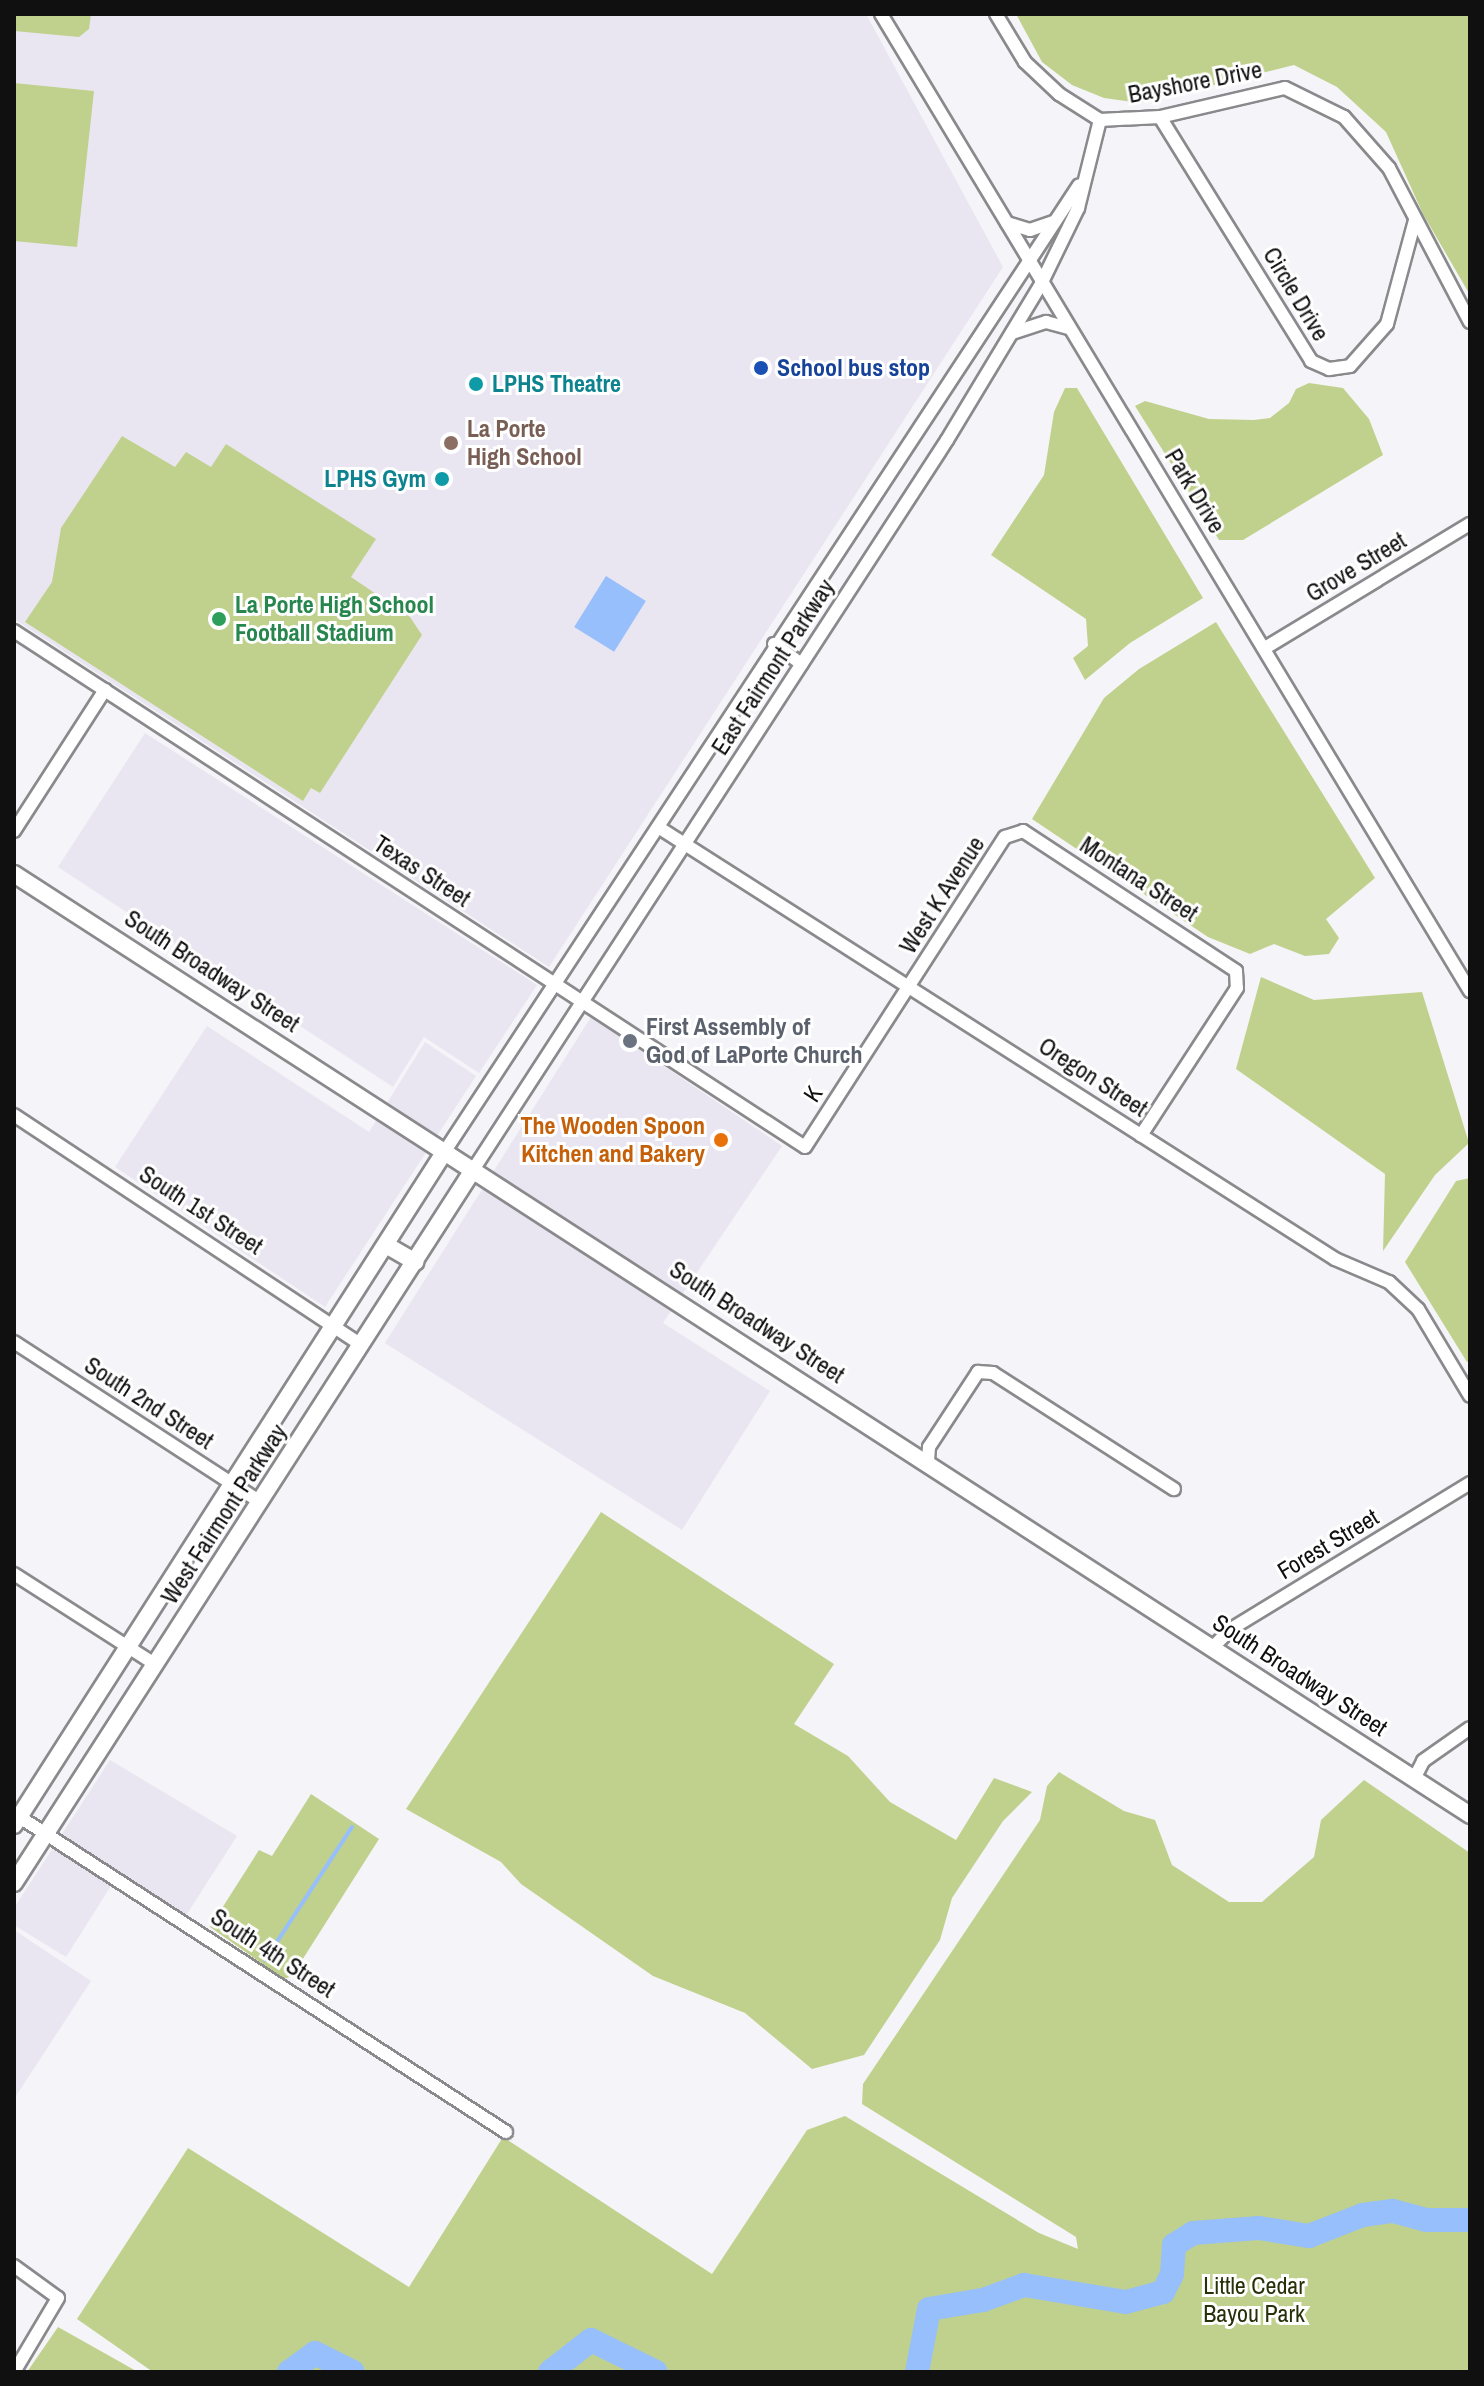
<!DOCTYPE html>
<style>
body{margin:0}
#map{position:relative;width:1484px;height:2386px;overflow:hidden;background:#f5f4f8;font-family:"Archivo Narrow",sans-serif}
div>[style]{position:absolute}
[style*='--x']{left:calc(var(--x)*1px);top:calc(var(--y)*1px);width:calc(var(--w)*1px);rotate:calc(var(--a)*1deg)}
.built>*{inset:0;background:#e9e6f1}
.green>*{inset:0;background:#c0d18d}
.water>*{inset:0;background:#96bffb;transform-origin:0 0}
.stream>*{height:4px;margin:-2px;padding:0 2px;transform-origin:2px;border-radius:2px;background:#96bffb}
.river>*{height:24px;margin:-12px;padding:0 12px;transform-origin:12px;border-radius:12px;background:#96bffb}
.roads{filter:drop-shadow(2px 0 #8a8a8d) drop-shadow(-2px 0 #8a8a8d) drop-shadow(0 2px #8a8a8d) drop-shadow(0 -2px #8a8a8d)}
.minor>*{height:12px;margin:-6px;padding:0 6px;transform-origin:6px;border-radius:6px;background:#fff}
.major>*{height:16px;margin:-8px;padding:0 8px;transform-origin:8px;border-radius:8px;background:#fff}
.dots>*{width:22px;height:22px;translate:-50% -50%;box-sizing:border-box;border:4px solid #fff;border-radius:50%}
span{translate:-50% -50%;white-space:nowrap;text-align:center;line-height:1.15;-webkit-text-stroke:6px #fff;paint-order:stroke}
.street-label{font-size:24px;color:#111011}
.transit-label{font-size:24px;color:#164399;font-weight:700}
.left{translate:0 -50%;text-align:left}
.culture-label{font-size:24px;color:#0d838f;font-weight:700}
.right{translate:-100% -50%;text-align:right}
.education-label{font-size:24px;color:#785e54;font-weight:700}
.leisure-label{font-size:24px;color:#27864d;font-weight:700}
.worship-label{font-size:24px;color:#5b616d;font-weight:700}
.food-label{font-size:24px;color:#c56008;font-weight:700}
.park-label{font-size:24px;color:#283008}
.frame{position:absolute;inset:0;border:16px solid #111011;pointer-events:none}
</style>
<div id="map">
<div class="built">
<i style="clip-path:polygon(14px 14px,866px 14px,1003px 267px,549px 967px,14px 619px)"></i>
<i style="clip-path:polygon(145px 733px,537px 985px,479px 1073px,424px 1037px,393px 1087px,58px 867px)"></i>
<i style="clip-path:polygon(591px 1017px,782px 1146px,663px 1323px,770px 1391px,682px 1530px,385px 1343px)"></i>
<i style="clip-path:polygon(207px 1026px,369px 1132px,425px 1042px,476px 1076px,325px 1307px,115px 1167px)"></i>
<i style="clip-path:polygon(110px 1760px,237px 1836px,185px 1917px,119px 1873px,66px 1957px,14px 1925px,14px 1908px)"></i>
<i style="clip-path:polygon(14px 1930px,91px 1981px,14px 2099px)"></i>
</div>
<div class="green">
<i style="clip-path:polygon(14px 14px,91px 14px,89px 29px,79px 37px,14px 31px)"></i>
<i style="clip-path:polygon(1016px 14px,1470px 14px,1470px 295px,1423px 214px,1386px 132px,1337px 87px,1294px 65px,1140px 103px,1104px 98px,1072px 85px,1042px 62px)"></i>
<i style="clip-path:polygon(14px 83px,94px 91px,77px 247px,14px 241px)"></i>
<i style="clip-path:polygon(1309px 383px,1343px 388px,1369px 419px,1383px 455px,1243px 540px,1219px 540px,1135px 406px,1145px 401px,1209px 419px,1254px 420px,1270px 418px,1289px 403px,1296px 389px)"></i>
<i style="clip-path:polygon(1065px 388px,1077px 388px,1203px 598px,1130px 643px,1085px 680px,1073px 658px,1088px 646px,1086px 619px,991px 555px,1044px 475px,1054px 412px)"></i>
<i style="clip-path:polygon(122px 436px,175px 467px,186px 452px,211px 467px,226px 444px,376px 539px,351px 577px,410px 617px,422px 635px,320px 793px,311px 788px,303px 801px,25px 622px,52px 582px,61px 528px)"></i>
<i style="clip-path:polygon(1216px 622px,1375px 878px,1326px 919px,1339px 938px,1329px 954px,1305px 956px,1274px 944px,1250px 954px,1208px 937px,1032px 819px,1104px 698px,1139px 669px)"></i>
<i style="clip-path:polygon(1261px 977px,1314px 1000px,1422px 992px,1469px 1143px,1435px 1175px,1383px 1251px,1385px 1174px,1236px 1069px)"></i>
<i style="clip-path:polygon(1470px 1178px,1470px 1360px,1467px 1362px,1405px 1262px,1456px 1181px)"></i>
<i style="clip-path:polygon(601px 1512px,834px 1664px,794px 1724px,848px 1756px,890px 1802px,956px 1840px,994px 1778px,1032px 1792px,1003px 1821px,952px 1898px,940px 1940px,864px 2055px,812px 2069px,745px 2013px,653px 1976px,521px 1884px,501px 1862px,406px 1809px)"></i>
<i style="clip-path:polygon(1059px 1772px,1124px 1811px,1155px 1820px,1172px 1865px,1229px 1902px,1262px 1902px,1314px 1857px,1321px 1820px,1364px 1780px,1470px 1853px,1470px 2372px,153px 2372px,77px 2319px,188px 2148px,409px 2287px,503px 2137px,712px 2274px,807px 2130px,845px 2116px,1039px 2233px,1078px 2249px,1076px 2237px,862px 2104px,863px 2084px,1040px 1820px,1047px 1786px)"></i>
<i style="clip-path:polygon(311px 1794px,379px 1839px,292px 1976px,284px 1979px,210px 1927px,259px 1850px,272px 1856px)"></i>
<i style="clip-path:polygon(58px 2327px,138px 2372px,27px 2372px)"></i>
</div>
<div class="water">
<i style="left:606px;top:576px;width:47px;height:60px;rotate:32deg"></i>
</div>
<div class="stream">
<i style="--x:265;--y:1960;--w:159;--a:-56.8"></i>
</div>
<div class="river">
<i style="--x:289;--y:2372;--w:32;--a:-36"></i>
<i style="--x:315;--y:2353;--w:42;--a:26.6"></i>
<i style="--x:550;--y:2372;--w:52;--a:-38"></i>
<i style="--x:591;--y:2340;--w:72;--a:26.2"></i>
<i style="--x:917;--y:2372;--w:64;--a:-79.2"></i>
<i style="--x:929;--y:2309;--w:55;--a:-9.5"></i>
<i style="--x:983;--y:2300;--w:44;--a:-20.1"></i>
<i style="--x:1024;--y:2285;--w:103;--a:9.5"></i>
<i style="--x:1126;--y:2302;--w:38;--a:-15"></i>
<i style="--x:1163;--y:2292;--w:20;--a:-63"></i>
<i style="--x:1172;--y:2274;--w:29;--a:-86"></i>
<i style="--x:1174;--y:2245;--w:22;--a:-32"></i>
<i style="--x:1193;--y:2233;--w:66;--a:-4.3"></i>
<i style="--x:1259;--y:2228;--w:51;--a:9.1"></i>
<i style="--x:1309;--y:2236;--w:58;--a:-21.3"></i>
<i style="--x:1363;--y:2215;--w:30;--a:-8"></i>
<i style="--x:1393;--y:2211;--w:35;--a:15"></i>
<i style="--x:1427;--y:2220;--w:43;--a:0"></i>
</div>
<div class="roads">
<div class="minor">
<i style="--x:881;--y:14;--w:1141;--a:58.92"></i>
<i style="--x:996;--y:14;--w:56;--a:58.9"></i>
<i style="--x:1025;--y:62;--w:47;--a:43.3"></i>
<i style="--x:1059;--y:94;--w:49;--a:32.4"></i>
<i style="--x:1100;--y:120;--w:60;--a:-2.9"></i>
<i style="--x:1160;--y:117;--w:128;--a:-13.1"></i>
<i style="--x:1285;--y:88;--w:66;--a:26.2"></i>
<i style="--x:1344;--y:117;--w:68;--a:48.6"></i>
<i style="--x:1389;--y:168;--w:174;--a:62.3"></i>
<i style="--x:1160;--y:117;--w:287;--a:58.2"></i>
<i style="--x:1311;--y:361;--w:20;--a:24"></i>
<i style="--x:1329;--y:369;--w:21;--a:-8"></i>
<i style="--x:1350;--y:366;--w:56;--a:-48.6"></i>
<i style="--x:1387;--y:324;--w:108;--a:-74.9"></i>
<i style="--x:1007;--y:223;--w:24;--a:17"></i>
<i style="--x:1030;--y:230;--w:24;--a:-19"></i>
<i style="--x:1012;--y:333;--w:36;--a:-18"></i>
<i style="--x:1046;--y:322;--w:24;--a:15"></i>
<i style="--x:14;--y:631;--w:944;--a:33.12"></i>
<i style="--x:805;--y:1147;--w:369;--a:-57.2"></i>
<i style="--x:1005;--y:837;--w:19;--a:-18"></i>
<i style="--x:1023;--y:831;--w:255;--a:33.3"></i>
<i style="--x:1236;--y:971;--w:17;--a:87"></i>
<i style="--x:1237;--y:988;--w:176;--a:123.1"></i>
<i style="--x:774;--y:644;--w:34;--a:36"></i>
<i style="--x:1265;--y:648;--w:240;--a:-31.2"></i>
<i style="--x:658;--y:827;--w:803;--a:32.54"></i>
<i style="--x:1335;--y:1259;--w:59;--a:23.1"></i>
<i style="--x:1389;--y:1282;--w:40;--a:43"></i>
<i style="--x:1418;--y:1309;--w:101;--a:59.1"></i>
<i style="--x:14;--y:831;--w:168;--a:-57.2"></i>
<i style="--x:14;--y:1115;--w:417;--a:33.5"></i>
<i style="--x:445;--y:1151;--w:1155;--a:-56.72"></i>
<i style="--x:473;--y:1170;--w:870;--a:-57"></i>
<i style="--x:947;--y:440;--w:182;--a:-58.9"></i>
<i style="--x:1041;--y:284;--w:85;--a:-64"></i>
<i style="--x:1078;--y:208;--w:91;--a:-76"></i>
<i style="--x:14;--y:1342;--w:293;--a:33"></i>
<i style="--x:928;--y:1461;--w:14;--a:-86"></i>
<i style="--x:929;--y:1447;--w:90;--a:-56.8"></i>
<i style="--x:978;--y:1372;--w:15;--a:4"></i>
<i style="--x:993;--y:1373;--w:215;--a:32.7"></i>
<i style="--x:14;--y:1574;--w:167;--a:32.6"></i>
<i style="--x:1213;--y:1647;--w:25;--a:-45"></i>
<i style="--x:1231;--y:1629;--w:280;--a:-31.4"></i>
<i style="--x:1414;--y:1779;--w:20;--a:-63"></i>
<i style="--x:1423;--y:1761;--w:57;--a:-35.1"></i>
<i style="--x:15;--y:1814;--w:585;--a:32.93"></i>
<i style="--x:14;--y:2266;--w:54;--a:36"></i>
<i style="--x:58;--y:2298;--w:86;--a:120.7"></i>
</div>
<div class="major">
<i style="--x:14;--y:874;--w:1734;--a:32.87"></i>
<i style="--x:386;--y:1245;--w:34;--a:30"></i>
<i style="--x:14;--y:1825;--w:800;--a:-57.4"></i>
<i style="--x:14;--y:1883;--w:848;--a:-57.23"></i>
</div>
</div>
<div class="dots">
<i style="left:761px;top:368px;background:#1a4fb4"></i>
<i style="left:476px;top:384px;background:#0f9aa8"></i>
<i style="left:451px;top:443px;background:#8d6e63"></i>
<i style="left:442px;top:479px;background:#0f9aa8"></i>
<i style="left:219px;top:619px;background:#2e9e5b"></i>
<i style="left:630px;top:1041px;background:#6b7280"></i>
<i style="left:721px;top:1140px;background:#e8710a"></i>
</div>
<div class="street-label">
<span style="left:1195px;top:82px;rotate:-11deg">Bayshore Drive</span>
<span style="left:1296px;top:294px;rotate:59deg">Circle Drive</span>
<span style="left:1195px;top:491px;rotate:59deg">Park Drive</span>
<span style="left:1356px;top:567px;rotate:-31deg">Grove Street</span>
<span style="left:773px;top:667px;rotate:-57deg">East Fairmont Parkway</span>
<span style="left:422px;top:871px;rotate:33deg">Texas Street</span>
<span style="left:1139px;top:879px;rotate:33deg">Montana Street</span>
<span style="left:942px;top:895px;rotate:-57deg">West K Avenue</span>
<span style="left:212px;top:971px;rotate:33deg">South Broadway Street</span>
<span style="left:1093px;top:1077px;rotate:33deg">Oregon Street</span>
<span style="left:813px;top:1094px;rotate:-57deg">K</span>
<span style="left:201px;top:1210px;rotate:33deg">South 1st Street</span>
<span style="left:757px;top:1322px;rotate:33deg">South Broadway Street</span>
<span style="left:149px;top:1403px;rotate:33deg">South 2nd Street</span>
<span style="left:224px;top:1514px;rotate:-57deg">West Fairmont Parkway</span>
<span style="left:1328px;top:1544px;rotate:-31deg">Forest Street</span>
<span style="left:1300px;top:1675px;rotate:33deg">South Broadway Street</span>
<span style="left:273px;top:1953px;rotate:33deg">South 4th Street</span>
</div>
<div class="transit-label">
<span class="left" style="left:777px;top:368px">School bus stop</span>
</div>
<div class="culture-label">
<span class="left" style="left:492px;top:384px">LPHS Theatre</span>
<span class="right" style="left:426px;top:479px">LPHS Gym</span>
</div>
<div class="education-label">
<span class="left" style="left:467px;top:443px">La Porte<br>High School</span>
</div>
<div class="leisure-label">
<span class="left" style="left:235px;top:619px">La Porte High School<br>Football Stadium</span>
</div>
<div class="worship-label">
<span class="left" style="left:646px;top:1041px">First Assembly of<br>God of LaPorte Church</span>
</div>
<div class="food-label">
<span class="right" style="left:705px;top:1140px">The Wooden Spoon<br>Kitchen and Bakery</span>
</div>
<div class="park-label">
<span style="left:1254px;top:2300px">Little Cedar<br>Bayou Park</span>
</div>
<div class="frame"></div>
</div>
